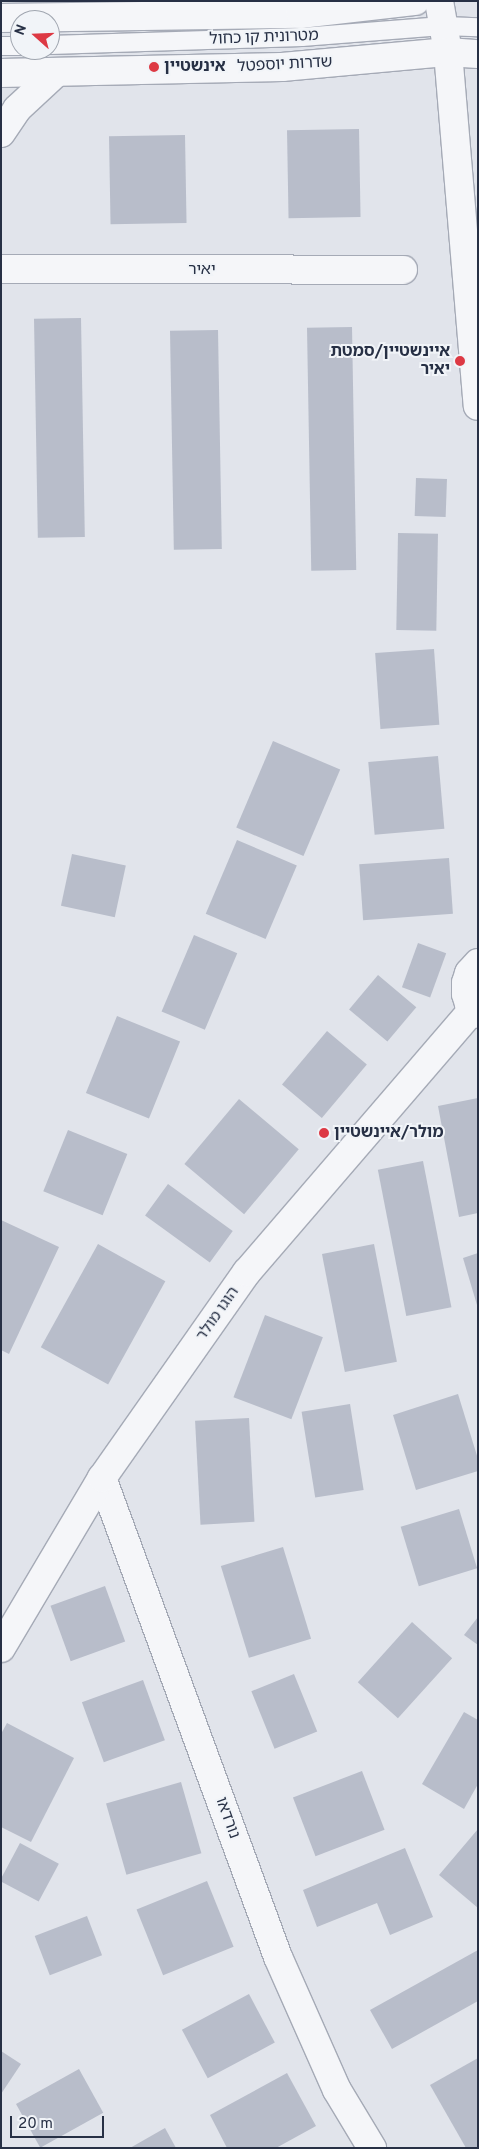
<!DOCTYPE html>
<meta charset="utf-8">
<style>
body{margin:0}
#map{position:relative;width:479px;height:2149px;overflow:hidden;background:#e1e4eb;font-family:Overpass,"Noto Sans Hebrew",sans-serif}
div>[style]{position:absolute}
[style*='--x']{left:calc(var(--x)*1px);top:calc(var(--y)*1px);width:calc(var(--w)*1px);rotate:calc(var(--a)*1deg)}
.building>*{inset:0;background:#b8bdca;transform-origin:0 0}
.roads{filter:drop-shadow(1px 0 #a5aab6) drop-shadow(-1px 0 #a5aab6) drop-shadow(0 1px #a5aab6) drop-shadow(0 -1px #a5aab6)}
.service>*{height:18px;margin:-9px;padding:0 9px;transform-origin:9px;border-radius:9px;background:#f5f6f9}
.minor>*{height:28px;margin:-14px;padding:0 14px;transform-origin:14px;border-radius:14px;background:#f5f6f9}
.tertiary>*{height:28px;margin:-14px;padding:0 14px;transform-origin:14px;border-radius:14px;background:#f5f6f9}
.dots>*{width:14px;height:14px;translate:-50% -50%;box-sizing:border-box;border:2px solid #f1f4f8;border-radius:50%}
span{translate:-50% -50%;white-space:nowrap;text-align:center;line-height:1.15;-webkit-text-stroke:4px #f1f4f8;paint-order:stroke}
.street-label{font-size:16px;color:#273045}
.poi-label{font-size:16px;color:#273045;font-weight:700}
.left{translate:0 -50%;text-align:left}
.right{translate:-100% -50%;text-align:right}
.frame{position:absolute;inset:0;border:2px solid #273045;pointer-events:none}
.north{position:absolute;left:10px;top:10px;width:50px;height:50px;box-sizing:border-box;background:#f1f4f8;border:1px solid #a0a6b0;border-radius:50%;rotate:290deg;font-size:14px;font-weight:700;line-height:20px;text-align:center;color:#273045}
.north::after{content:'';display:block;margin:auto;width:18px;height:22px;background:#dd3944;clip-path:polygon(50% 0,100% 100%,50% 72%,0 100%)}
.scale{position:absolute;left:10px;top:2116px;width:94px;height:22px;box-sizing:border-box;border:2px solid #273045;border-top:0;padding-left:6px;font-size:15px;line-height:18px;white-space:nowrap;color:#273045;-webkit-text-stroke:4px #f1f4f8;paint-order:stroke}
</style>
<div id="map">
<div class="building">
<i style="left:359px;top:129px;width:88px;height:72px;rotate:89deg"></i>
<i style="left:185px;top:135px;width:88px;height:76px;rotate:89deg"></i>
<i style="left:81px;top:318px;width:219px;height:47px;rotate:89deg"></i>
<i style="left:352px;top:327px;width:243px;height:45px;rotate:89deg"></i>
<i style="left:218px;top:330px;width:219px;height:48px;rotate:89deg"></i>
<i style="left:416px;top:478px;width:31px;height:38px;rotate:2deg"></i>
<i style="left:398px;top:533px;width:40px;height:97px;rotate:1deg"></i>
<i style="left:434px;top:649px;width:76px;height:59px;rotate:86deg"></i>
<i style="left:273px;top:741px;width:73px;height:94px;rotate:23deg"></i>
<i style="left:438px;top:756px;width:73px;height:70px;rotate:85deg"></i>
<i style="left:237px;top:840px;width:65px;height:80px;rotate:23deg"></i>
<i style="left:72px;top:854px;width:55px;height:53px;rotate:12deg"></i>
<i style="left:449px;top:858px;width:56px;height:90px;rotate:86deg"></i>
<i style="left:194px;top:935px;width:47px;height:83px;rotate:23deg"></i>
<i style="left:418px;top:943px;width:30px;height:47px;rotate:20deg"></i>
<i style="left:378px;top:975px;width:50px;height:45px;rotate:40deg"></i>
<i style="left:117px;top:1016px;width:68px;height:83px;rotate:22deg"></i>
<i style="left:327px;top:1031px;width:52px;height:70px;rotate:40deg"></i>
<i style="clip-path:polygon(478px 1098px,478px 1213px,459px 1217px,438px 1106px)"></i>
<i style="left:239px;top:1099px;width:78px;height:85px;rotate:40deg"></i>
<i style="left:68px;top:1130px;width:64px;height:66px;rotate:22deg"></i>
<i style="left:423px;top:1161px;width:149px;height:46px;rotate:79deg"></i>
<i style="left:168px;top:1184px;width:80px;height:39px;rotate:36deg"></i>
<i style="clip-path:polygon(1px 1220px,59px 1247px,9px 1354px,1px 1350px)"></i>
<i style="left:98px;top:1244px;width:77px;height:118px;rotate:29deg"></i>
<i style="left:374px;top:1244px;width:120px;height:53px;rotate:79deg"></i>
<i style="clip-path:polygon(478px 1253px,478px 1305px,477px 1305px,463px 1258px)"></i>
<i style="left:265px;top:1315px;width:62px;height:88px;rotate:21deg"></i>
<i style="clip-path:polygon(458px 1394px,478px 1459px,478px 1471px,416px 1490px,393px 1415px)"></i>
<i style="left:350px;top:1404px;width:87px;height:49px;rotate:81deg"></i>
<i style="left:249px;top:1418px;width:104px;height:54px;rotate:87deg"></i>
<i style="left:459px;top:1509px;width:62px;height:61px;rotate:73deg"></i>
<i style="left:283px;top:1547px;width:96px;height:65px;rotate:73deg"></i>
<i style="left:105px;top:1586px;width:59px;height:58px;rotate:70deg"></i>
<i style="clip-path:polygon(478px 1617px,478px 1645px,464px 1635px)"></i>
<i style="left:412px;top:1622px;width:54px;height:81px;rotate:42deg"></i>
<i style="left:294px;top:1674px;width:62px;height:46px;rotate:68deg"></i>
<i style="left:143px;top:1680px;width:64px;height:65px;rotate:70deg"></i>
<i style="clip-path:polygon(464px 1712px,478px 1720px,478px 1784px,464px 1809px,422px 1784px)"></i>
<i style="clip-path:polygon(7px 1723px,74px 1758px,31px 1842px,1px 1827px,1px 1734px)"></i>
<i style="left:362px;top:1771px;width:63px;height:74px;rotate:69deg"></i>
<i style="left:181px;top:1782px;width:74px;height:78px;rotate:74deg"></i>
<i style="clip-path:polygon(478px 1829px,478px 1908px,439px 1875px)"></i>
<i style="left:20px;top:1843px;width:44px;height:43px;rotate:28deg"></i>
<i style="clip-path:polygon(405px 1848px,433px 1917px,390px 1935px,377px 1903px,317px 1927px,303px 1890px)"></i>
<i style="left:207px;top:1881px;width:71px;height:76px;rotate:68deg"></i>
<i style="left:87px;top:1916px;width:42px;height:56px;rotate:69deg"></i>
<i style="clip-path:polygon(478px 1950px,478px 2001px,392px 2049px,370px 2010px)"></i>
<i style="left:249px;top:1994px;width:55px;height:76px;rotate:62deg"></i>
<i style="clip-path:polygon(1px 2051px,21px 2064px,1px 2094px)"></i>
<i style="clip-path:polygon(478px 2058px,478px 2148px,466px 2148px,430px 2085px)"></i>
<i style="left:79px;top:2069px;width:50px;height:72px;rotate:61deg"></i>
<i style="clip-path:polygon(287px 2073px,316px 2126px,276px 2148px,227px 2148px,210px 2115px)"></i>
<i style="clip-path:polygon(165px 2128px,176px 2148px,130px 2148px)"></i>
</div>
<div class="roads">
<div class="service">
<i style="--x:50;--y:45;--w:252;--a:-1.8"></i>
<i style="--x:302;--y:37;--w:141;--a:-4.5"></i>
<i style="--x:443;--y:26;--w:35;--a:2"></i>
<i style="--x:1;--y:46;--w:19;--a:0"></i>
</div>
<div class="minor">
<i style="--x:1;--y:133;--w:29;--a:-56"></i>
<i style="--x:17;--y:109;--w:54;--a:-42.8"></i>
<i style="--x:1;--y:269;--w:402;--a:0.1"></i>
<i style="--x:102;--y:1478;--w:510;--a:69.83"></i>
<i style="--x:278;--y:1957;--w:145;--a:66.1"></i>
<i style="--x:337;--y:2090;--w:68;--a:58.9"></i>
<i style="--x:1;--y:1648;--w:198;--a:-59.3"></i>
<i style="--x:102;--y:1478;--w:252;--a:-54.9"></i>
<i style="--x:247;--y:1272;--w:347;--a:-49.3"></i>
</div>
<div class="tertiary">
<i style="--x:439;--y:1;--w:52;--a:80"></i>
<i style="--x:448;--y:52;--w:355;--a:85.2"></i>
<i style="--x:1;--y:18;--w:300;--a:-0.8"></i>
<i style="--x:301;--y:14;--w:115;--a:-6.5"></i>
<i style="--x:1;--y:73;--w:281;--a:-1.2"></i>
<i style="--x:282;--y:67;--w:167;--a:-5.2"></i>
<i style="--x:448;--y:52;--w:30;--a:4"></i>
<i style="--x:478;--y:963;--w:13;--a:132"></i>
<i style="--x:469;--y:973;--w:10;--a:107"></i>
<i style="--x:466;--y:983;--w:11;--a:90"></i>
<i style="--x:466;--y:994;--w:10;--a:73"></i>
<i style="--x:469;--y:1004;--w:13;--a:48"></i>
</div>
</div>
<div class="dots">
<i style="left:154px;top:67px;background:#dd3944"></i>
<i style="left:460px;top:361px;background:#dd3944"></i>
<i style="left:324px;top:1133px;background:#dd3944"></i>
</div>
<div class="street-label">
<span style="left:264px;top:38px;rotate:-2deg">מטרונית קו כחול</span>
<span style="left:285px;top:65px;rotate:-3deg">שדרות יוספטל</span>
<span style="left:202px;top:270px">יאיר</span>
<span style="left:218px;top:1314px;rotate:-55deg">הוגו מולר</span>
<span style="left:227px;top:1818px;rotate:70deg">נורדאו</span>
</div>
<div class="poi-label">
<span class="left" style="left:164px;top:67px">אינשטיין</span>
<span class="right" style="left:450px;top:361px">איינשטיין/סמטת<br>יאיר</span>
<span class="left" style="left:334px;top:1133px">מולר/איינשטיין</span>
</div>
<div class="frame"></div>
<div class="north">N</div>
<div class="scale">20 m</div>
</div>
